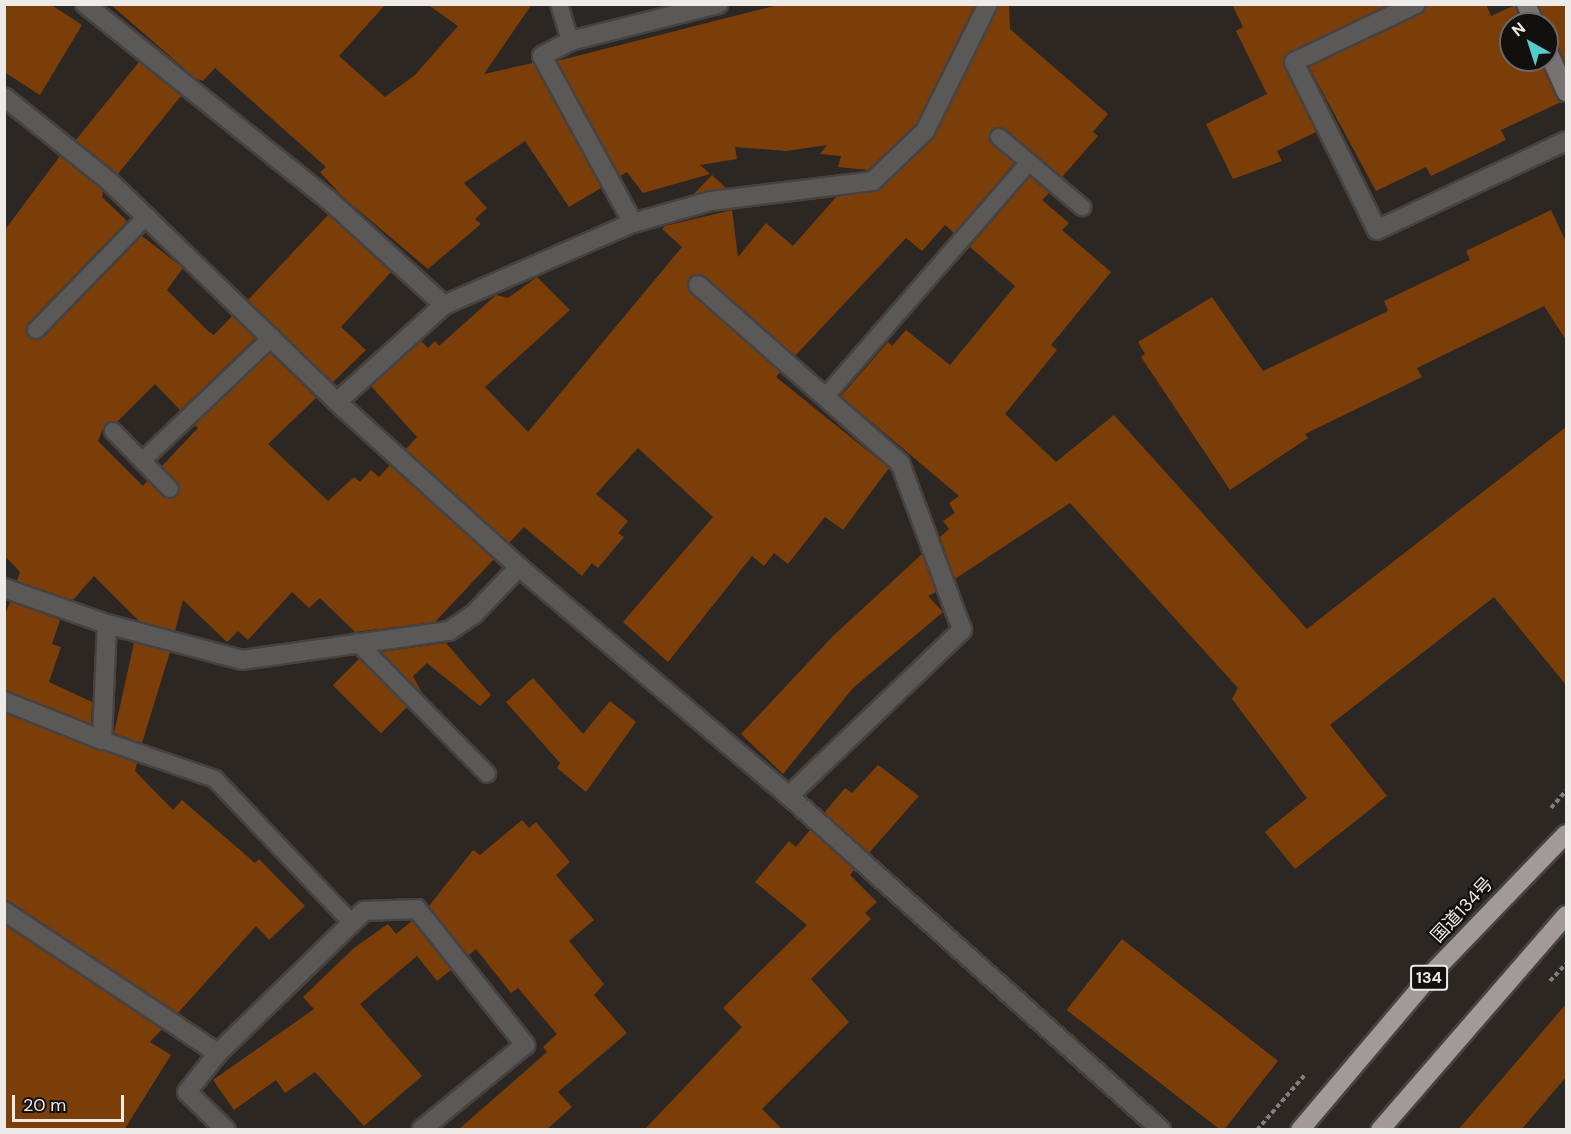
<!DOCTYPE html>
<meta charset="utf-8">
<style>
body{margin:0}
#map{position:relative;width:1571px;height:1134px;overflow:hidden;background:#2c2723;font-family:"DM Sans","Noto Sans JP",sans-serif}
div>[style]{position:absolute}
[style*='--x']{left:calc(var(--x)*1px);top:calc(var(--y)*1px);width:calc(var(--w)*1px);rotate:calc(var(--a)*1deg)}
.building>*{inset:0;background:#7b3e09;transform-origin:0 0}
.path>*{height:4px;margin-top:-2px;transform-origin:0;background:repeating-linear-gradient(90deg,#847f7c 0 4.5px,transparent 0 7.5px)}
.roads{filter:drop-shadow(2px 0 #47423f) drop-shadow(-2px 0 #47423f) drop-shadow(0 2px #47423f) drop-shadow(0 -2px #47423f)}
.lane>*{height:16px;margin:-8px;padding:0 8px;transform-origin:8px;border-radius:8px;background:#5b5858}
.street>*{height:18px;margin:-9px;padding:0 9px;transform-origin:9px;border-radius:9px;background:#5b5858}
.secondary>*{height:18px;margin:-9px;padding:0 9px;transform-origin:9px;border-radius:9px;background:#787273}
.highway>*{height:18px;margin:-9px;padding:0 9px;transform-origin:9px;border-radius:9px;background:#a1999a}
span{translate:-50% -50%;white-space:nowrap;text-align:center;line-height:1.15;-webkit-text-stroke:4.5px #12100f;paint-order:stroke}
.shield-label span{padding:2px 4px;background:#12100f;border:2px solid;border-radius:4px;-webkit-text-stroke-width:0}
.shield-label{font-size:16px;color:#eeeae8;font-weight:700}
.street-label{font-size:18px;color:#eeeae8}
.frame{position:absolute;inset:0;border:6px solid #eeeae8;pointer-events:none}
.north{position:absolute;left:1499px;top:12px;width:60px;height:60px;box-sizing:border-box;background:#12100f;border:2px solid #6a6766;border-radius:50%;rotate:321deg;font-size:16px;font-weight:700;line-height:24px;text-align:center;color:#eeeae8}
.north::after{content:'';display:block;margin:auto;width:21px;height:27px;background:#52cdcc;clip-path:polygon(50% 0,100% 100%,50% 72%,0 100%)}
.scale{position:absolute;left:12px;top:1095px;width:112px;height:27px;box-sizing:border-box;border:3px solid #eeeae8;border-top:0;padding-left:8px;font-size:18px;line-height:21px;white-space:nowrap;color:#eeeae8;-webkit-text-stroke:4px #12100f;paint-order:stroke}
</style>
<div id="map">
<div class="building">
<i style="clip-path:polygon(4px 4px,50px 4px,82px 25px,40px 95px,4px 72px)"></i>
<i style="clip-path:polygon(110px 4px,386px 4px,339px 56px,385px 97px,415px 75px,458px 26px,427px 4px,532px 4px,484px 74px,533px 63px,601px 188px,569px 207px,525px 141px,464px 183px,487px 208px,475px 219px,481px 224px,428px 269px,344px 198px,320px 172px,326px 167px,215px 68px,203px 81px,195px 78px)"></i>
<i style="clip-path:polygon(782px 4px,975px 4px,916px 124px,868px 170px,838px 167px,841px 156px,820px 154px,827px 145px,786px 151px,735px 147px,737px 159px,700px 165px,710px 174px,643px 193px,627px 172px,620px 176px,557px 61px)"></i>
<i style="clip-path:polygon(999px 4px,1009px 4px,1010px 29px,1108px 114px,1093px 132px,1098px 136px,1062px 177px,1006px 129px,995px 127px,989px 141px,1014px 163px,954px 233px,945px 225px,922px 251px,906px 238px,795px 356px,705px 277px,689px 278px,691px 293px,780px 372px,776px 377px,889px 468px,843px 530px,825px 517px,788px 564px,774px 553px,764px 566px,752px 556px,668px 662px,623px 622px,713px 517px,638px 448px,596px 494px,628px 521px,618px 533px,624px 537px,598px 568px,592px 563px,582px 576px,524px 527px,509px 543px,406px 449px,417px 437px,371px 386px,421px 341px,428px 348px,435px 341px,439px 346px,496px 295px,508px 298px,537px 277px,570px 310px,485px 387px,528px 432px,682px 247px,662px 229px,665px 226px,732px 210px,738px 257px,766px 223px,793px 246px,836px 197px,881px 189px,935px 136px)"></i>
<i style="clip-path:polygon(1232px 4px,1389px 4px,1285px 55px,1284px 67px,1316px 132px,1277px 151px,1282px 161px,1233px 179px,1206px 124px,1267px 94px,1236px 31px,1243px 27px)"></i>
<i style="clip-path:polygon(1427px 4px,1486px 4px,1491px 16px,1515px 5px,1523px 24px,1511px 24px,1511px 60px,1540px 60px,1561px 102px,1501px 130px,1506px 140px,1431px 176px,1426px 167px,1376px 191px,1309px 67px,1421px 14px)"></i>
<i style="clip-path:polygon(1539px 4px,1566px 4px,1566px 65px,1557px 44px,1547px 38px)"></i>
<i style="left:139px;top:62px;width:54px;height:100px;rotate:39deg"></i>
<i style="clip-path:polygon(60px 156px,103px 190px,102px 197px,127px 221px,28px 323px,29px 338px,44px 337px,142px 236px,183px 268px,167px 290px,208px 331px,214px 335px,232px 316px,255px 338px,180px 410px,155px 384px,117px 422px,105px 424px,98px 441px,143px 486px,147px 481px,173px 499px,180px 486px,162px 466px,198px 428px,195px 425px,270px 353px,316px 398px,268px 444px,328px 501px,354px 477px,360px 482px,371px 470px,379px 477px,390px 465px,494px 559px,435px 622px,355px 632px,320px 598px,309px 608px,292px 592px,248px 640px,238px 631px,227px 642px,183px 600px,175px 631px,139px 621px,94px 576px,73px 600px,17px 581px,20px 572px,4px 555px,4px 231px)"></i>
<i style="clip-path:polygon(712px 175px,726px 188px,694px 194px)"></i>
<i style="clip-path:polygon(1030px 177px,1049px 193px,1042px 200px,1069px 223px,1062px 230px,1111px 272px,1051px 345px,1057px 350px,1005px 414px,1056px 462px,1114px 415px,1307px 629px,1566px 427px,1566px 685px,1494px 597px,1330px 725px,1387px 796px,1295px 869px,1265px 832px,1307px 798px,1232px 699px,1238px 688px,1070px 503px,955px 579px,940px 537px,949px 529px,943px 521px,955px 513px,949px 503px,959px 496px,841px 396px,888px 342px,892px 346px,906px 330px,950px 365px,1015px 286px,970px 247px)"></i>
<i style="clip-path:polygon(1551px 210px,1566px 242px,1566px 340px,1544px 306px,1417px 368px,1422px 377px,1305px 434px,1308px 438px,1230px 490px,1141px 357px,1145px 354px,1138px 342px,1212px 297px,1263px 371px,1388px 311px,1384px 301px,1470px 260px,1466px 251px)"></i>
<i style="clip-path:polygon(328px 215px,391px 272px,341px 327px,366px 350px,333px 382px,248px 300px)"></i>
<i style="clip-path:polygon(922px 554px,936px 592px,928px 596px,943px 612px,853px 688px,783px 774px,741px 734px,833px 636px)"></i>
<i style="clip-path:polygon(10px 602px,60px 620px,52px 644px,61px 647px,49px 682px,92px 702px,91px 724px,4px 690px,4px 616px)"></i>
<i style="clip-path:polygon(134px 643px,170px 652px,142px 743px,114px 733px)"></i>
<i style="clip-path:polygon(446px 643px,491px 695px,480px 706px,427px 663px,413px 676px,422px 693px,381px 652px)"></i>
<i style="left:359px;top:659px;width:68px;height:37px;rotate:45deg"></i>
<i style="clip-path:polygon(533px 678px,583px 734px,610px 701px,636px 722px,586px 792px,557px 768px,560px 763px,506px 702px)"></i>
<i style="clip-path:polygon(4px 713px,137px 763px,135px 771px,173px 810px,182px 800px,255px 863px,259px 859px,305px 906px,269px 940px,256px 926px,178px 1013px,4px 900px)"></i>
<i style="clip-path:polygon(878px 765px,919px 796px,869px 853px,824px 813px,845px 788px,852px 793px)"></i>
<i style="clip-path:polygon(522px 820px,529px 828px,536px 822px,570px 862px,556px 875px,594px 920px,569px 941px,604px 984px,594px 995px,627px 1033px,558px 1092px,572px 1107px,546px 1130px,458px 1130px,547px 1052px,543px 1047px,557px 1034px,518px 988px,511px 993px,476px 949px,468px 956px,429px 906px,473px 850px,480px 855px)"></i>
<i style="clip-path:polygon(810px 830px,854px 870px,850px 875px,877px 902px,865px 913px,871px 919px,811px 979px,849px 1022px,762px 1109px,783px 1130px,644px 1130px,742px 1027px,723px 1008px,807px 925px,755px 882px,789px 841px,796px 847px)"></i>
<i style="clip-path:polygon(412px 921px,451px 970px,437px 981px,417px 956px,360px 1004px,422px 1076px,364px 1126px,315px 1072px,285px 1093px,276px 1080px,234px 1110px,213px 1080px,314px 1009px,303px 997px,354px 948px,388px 924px,396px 934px)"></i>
<i style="clip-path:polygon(4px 925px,162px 1029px,150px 1042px,171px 1055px,124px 1130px,4px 1130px)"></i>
<i style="left:1122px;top:939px;width:198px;height:90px;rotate:38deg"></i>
<i style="clip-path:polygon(1566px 1004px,1566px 1077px,1521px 1130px,1458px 1130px)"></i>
</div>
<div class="path">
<i style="--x:1551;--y:808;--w:23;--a:-49"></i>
<i style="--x:1550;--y:981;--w:23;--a:-47"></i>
<i style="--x:1257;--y:1130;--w:72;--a:-49"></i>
</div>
<div class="roads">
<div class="lane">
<i style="--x:559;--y:4;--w:39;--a:73"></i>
<i style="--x:999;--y:137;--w:109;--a:40.1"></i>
<i style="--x:36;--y:330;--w:159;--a:-45.8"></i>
<i style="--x:825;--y:397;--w:311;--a:-49"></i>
<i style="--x:113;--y:431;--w:81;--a:45.5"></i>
<i style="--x:142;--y:461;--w:180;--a:-43.6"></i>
<i style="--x:357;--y:642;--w:185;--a:45.4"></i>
<i style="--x:102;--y:740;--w:120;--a:19"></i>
<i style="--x:215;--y:779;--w:199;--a:46.4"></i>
</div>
<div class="street">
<i style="--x:85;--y:4;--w:313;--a:38.8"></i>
<i style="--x:329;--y:200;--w:156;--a:42.4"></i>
<i style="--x:1416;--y:4;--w:135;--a:154.6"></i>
<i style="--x:1294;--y:62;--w:187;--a:63.7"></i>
<i style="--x:1377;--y:230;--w:209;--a:-25.2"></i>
<i style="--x:4;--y:97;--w:136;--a:38.7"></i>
<i style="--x:110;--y:182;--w:316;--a:44.1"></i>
<i style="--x:337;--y:402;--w:246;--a:42.2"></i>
<i style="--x:519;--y:567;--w:354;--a:40.3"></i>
<i style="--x:789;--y:796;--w:500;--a:41.9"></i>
<i style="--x:633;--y:223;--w:190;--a:-118.6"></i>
<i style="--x:542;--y:56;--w:32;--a:-28"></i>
<i style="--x:570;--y:41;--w:153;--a:-14"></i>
<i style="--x:698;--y:285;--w:269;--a:41.4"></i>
<i style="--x:900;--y:463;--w:178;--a:69.6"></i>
<i style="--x:962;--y:630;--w:240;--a:136.2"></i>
<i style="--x:337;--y:402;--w:144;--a:-42.2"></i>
<i style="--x:444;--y:305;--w:206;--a:-23.5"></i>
<i style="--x:633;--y:223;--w:81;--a:-15.8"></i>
<i style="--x:711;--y:201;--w:163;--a:-7"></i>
<i style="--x:873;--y:181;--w:72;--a:-43.9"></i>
<i style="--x:925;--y:131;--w:142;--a:-63.6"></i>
<i style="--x:4;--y:588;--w:109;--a:19.3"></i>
<i style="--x:107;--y:624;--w:140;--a:14.9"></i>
<i style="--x:242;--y:660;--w:209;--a:-8"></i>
<i style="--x:449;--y:631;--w:29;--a:-34"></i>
<i style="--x:473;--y:615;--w:66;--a:-46.2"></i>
<i style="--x:4;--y:701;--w:105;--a:21.7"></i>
<i style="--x:102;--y:740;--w:116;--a:-87.5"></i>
<i style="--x:4;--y:911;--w:257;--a:33.6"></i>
<i style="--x:226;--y:1130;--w:54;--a:-135.7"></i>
<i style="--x:187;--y:1092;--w:50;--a:-51.5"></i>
<i style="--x:218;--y:1053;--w:204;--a:-44.2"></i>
<i style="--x:364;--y:911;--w:53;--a:-2.2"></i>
<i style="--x:417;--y:909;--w:174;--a:51.5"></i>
<i style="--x:525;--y:1045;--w:134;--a:140.7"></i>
</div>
<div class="secondary">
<i style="--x:1526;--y:4;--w:22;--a:66"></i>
<i style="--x:1547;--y:49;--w:47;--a:66.2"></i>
</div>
<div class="highway">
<i style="--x:1300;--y:1130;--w:211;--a:-49.8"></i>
<i style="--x:1436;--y:969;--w:187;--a:-46.1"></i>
<i style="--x:1380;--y:1130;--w:284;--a:-49.1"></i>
</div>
</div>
<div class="shield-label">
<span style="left:1429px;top:978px">134</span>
</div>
<div class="street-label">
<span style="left:1462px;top:910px;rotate:-47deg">国道134号</span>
</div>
<div class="frame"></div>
<div class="north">N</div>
<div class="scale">20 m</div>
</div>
